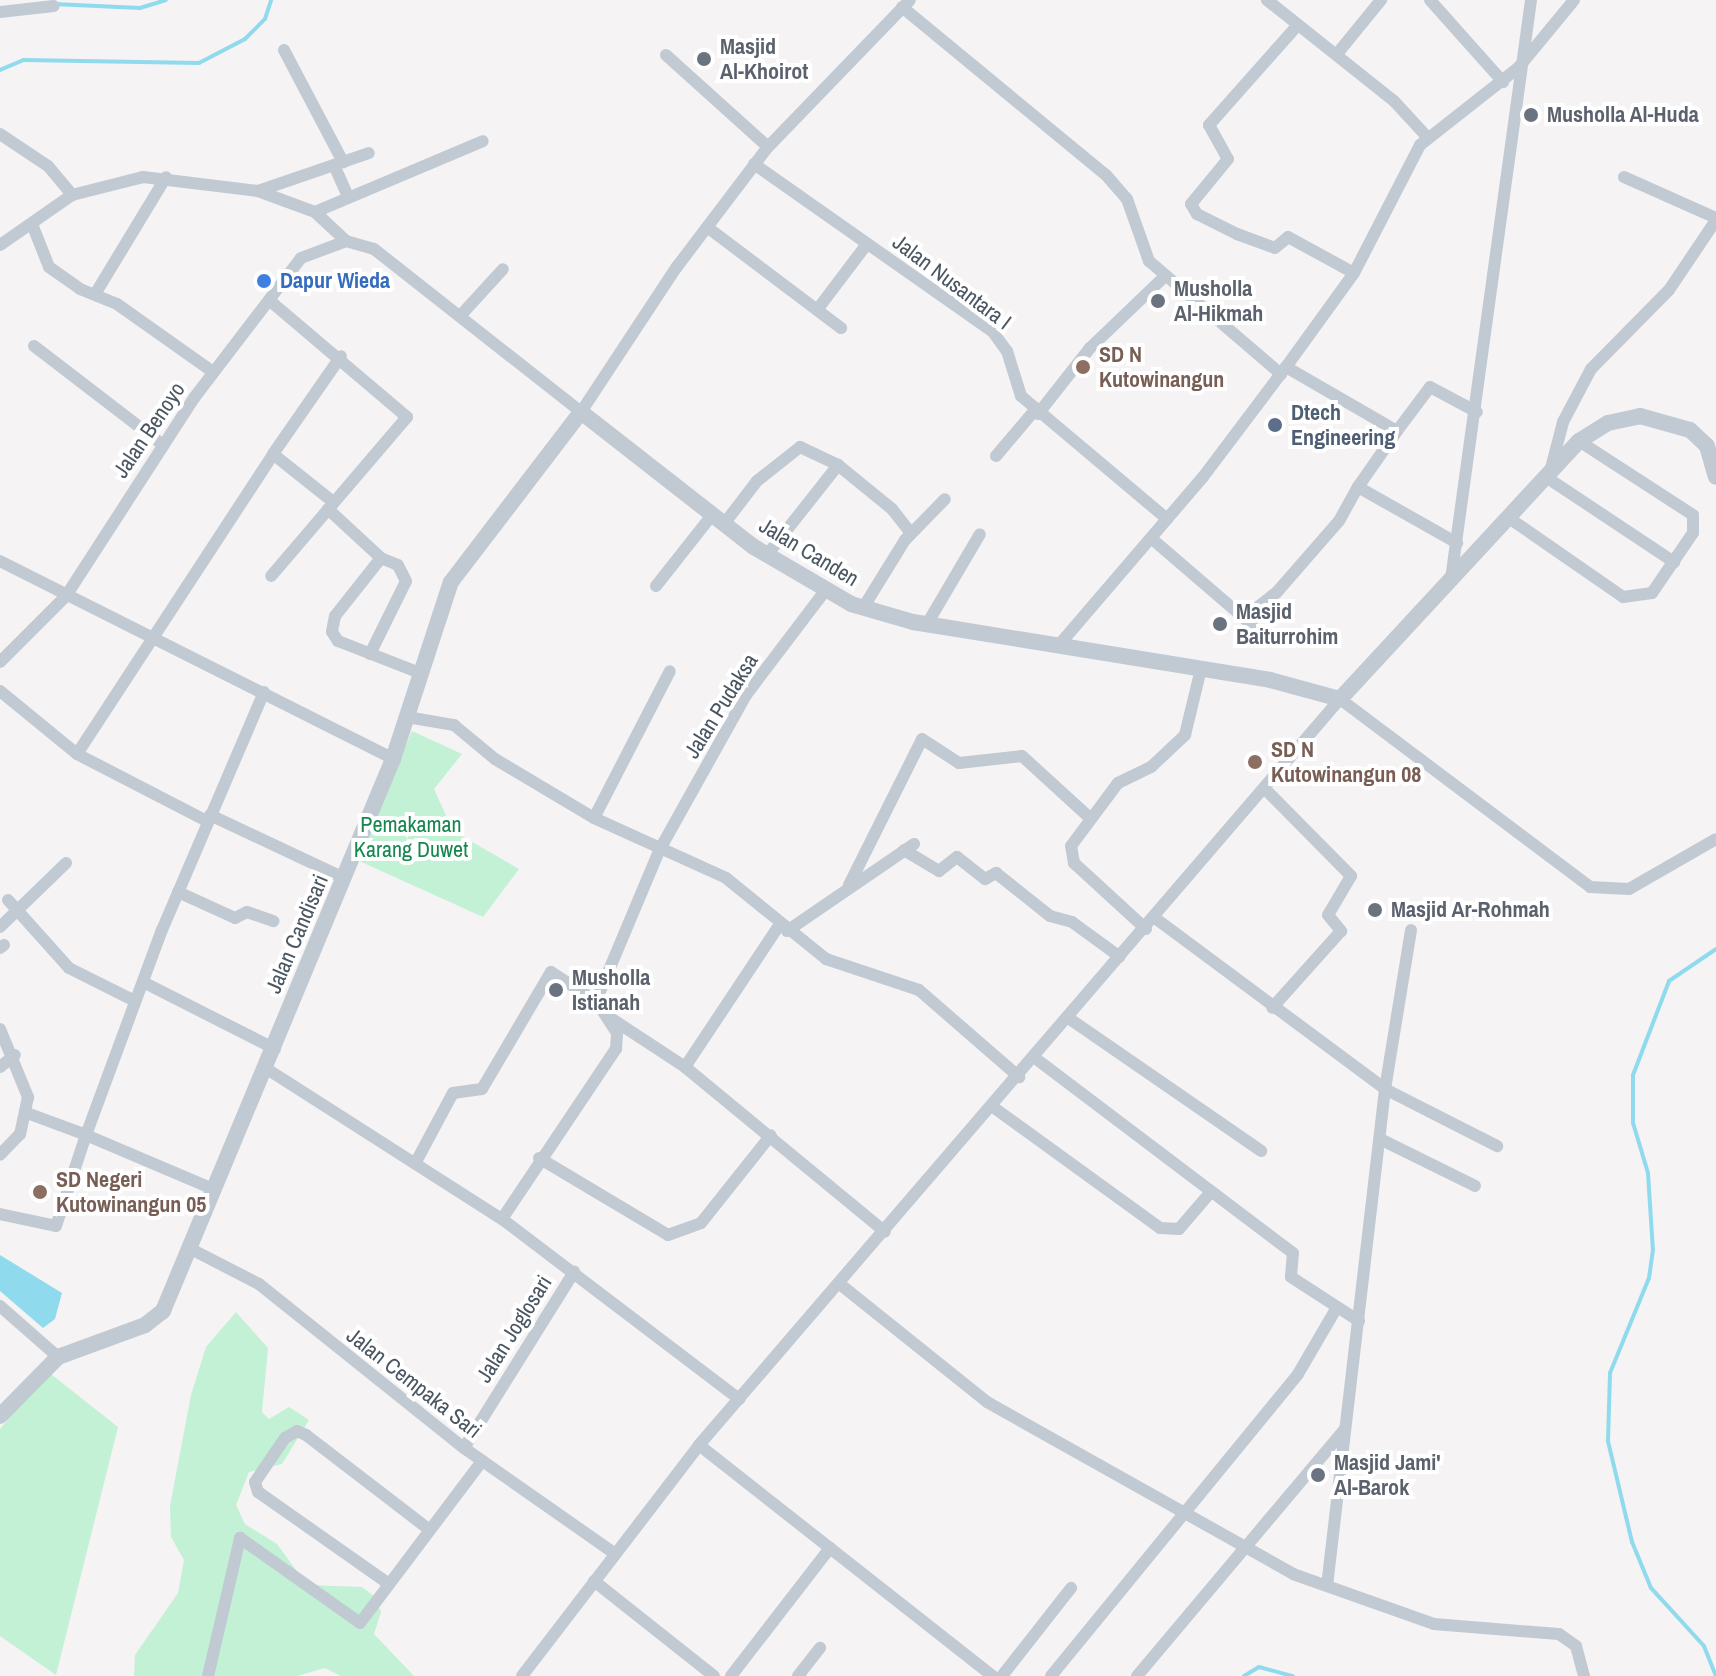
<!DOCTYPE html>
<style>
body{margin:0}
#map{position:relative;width:1716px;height:1676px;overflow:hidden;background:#f5f3f3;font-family:"Archivo Narrow",sans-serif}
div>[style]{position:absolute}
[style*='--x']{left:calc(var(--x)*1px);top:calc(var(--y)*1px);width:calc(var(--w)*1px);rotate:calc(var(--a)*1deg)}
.green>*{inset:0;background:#c3f1d5}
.water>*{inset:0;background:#90daee}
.stream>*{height:4px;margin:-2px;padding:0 2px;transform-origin:2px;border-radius:2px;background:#90daee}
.minor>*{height:12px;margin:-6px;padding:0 6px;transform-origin:6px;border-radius:6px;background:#c1cad2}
.tertiary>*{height:16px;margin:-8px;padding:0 8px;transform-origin:8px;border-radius:8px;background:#c1cad2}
.dots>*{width:22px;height:22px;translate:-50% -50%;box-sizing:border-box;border:4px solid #fff;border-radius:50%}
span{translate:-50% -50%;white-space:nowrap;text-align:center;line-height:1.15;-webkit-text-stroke:8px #fff;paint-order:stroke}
.worship-label{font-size:22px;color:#5b616d;font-weight:700}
.left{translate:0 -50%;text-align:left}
.shop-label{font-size:22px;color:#366cbe;font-weight:700}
.street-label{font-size:22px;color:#4a5661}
.education-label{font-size:22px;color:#785e54;font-weight:700}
.service-label{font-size:22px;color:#4e5e75;font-weight:700}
.park-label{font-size:22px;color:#17864f}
</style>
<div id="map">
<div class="green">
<i style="clip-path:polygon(412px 731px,462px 754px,434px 789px,453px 831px,519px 869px,483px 917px,357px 860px)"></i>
<i style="clip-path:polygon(236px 1312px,268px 1348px,262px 1412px,269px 1419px,289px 1407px,309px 1420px,282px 1464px,249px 1472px,236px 1505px,245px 1524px,277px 1544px,307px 1585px,362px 1587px,375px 1597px,381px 1612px,374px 1634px,414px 1676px,341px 1676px,325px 1668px,297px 1676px,134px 1676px,135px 1655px,178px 1593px,184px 1560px,171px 1537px,170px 1506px,191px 1395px,206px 1347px)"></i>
<i style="clip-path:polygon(47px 1371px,118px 1427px,56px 1675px,0 1636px,0 1429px)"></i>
</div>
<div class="water">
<i style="clip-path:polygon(0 1255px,62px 1293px,55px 1319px,43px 1328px,0 1291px)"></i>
</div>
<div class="stream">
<i style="--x:54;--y:4;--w:86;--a:2.7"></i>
<i style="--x:140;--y:8;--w:27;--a:-17"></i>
<i style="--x:0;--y:70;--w:25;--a:-23"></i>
<i style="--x:23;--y:60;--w:176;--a:1"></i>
<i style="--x:199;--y:63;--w:52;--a:-27.6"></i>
<i style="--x:245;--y:39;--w:28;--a:-45"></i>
<i style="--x:265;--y:19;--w:20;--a:-72"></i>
<i style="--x:1244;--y:1676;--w:17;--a:-31"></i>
<i style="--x:1259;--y:1667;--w:35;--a:15"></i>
<i style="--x:1716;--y:1676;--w:32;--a:-112"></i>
<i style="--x:1704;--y:1646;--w:79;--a:-132.4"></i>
<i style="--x:1651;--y:1588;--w:50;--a:-112.4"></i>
<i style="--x:1632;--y:1542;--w:104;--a:-103.4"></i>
<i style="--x:1608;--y:1441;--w:68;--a:-88.3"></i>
<i style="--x:1610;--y:1373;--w:103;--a:-67.7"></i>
<i style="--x:1649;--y:1278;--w:27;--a:-82"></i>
<i style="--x:1653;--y:1251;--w:78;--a:-93.7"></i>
<i style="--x:1648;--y:1173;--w:52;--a:-106.7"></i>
<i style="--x:1633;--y:1123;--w:48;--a:-90"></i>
<i style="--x:1633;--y:1075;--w:101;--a:-69"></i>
<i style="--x:1669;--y:981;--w:57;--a:-34.2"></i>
</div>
<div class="minor">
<i style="--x:1267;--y:0;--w:162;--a:38.5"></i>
<i style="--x:1394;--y:101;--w:50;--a:47.4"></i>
<i style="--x:1430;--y:0;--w:110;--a:48.3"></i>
<i style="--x:902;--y:7;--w:264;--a:39.5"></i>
<i style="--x:1106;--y:175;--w:32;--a:49"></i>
<i style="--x:1127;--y:199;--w:66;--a:70.5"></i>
<i style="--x:1149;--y:261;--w:174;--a:40.6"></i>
<i style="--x:0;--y:12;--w:54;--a:-6.3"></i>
<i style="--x:1296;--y:27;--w:131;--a:131.6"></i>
<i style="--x:1209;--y:125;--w:39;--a:61"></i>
<i style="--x:1228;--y:159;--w:58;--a:129.4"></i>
<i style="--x:1191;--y:204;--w:12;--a:59"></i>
<i style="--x:1197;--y:214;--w:45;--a:26.6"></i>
<i style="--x:1237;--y:234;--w:40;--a:20.2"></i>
<i style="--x:1275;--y:248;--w:17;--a:-40"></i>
<i style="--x:1288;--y:237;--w:75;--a:28.6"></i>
<i style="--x:284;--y:50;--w:127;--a:62.2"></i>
<i style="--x:1337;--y:54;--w:70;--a:-50.8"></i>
<i style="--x:666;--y:55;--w:137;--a:42"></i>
<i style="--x:0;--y:134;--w:58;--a:33.7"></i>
<i style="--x:48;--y:166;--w:38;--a:50"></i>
<i style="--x:754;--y:164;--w:292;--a:35.1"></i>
<i style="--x:993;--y:332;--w:24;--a:54"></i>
<i style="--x:1007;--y:351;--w:47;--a:72.7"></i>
<i style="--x:1021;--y:396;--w:191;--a:40.1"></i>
<i style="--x:334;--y:165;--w:35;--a:66"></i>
<i style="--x:1624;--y:177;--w:101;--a:24"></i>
<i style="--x:258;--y:191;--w:117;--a:-18.9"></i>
<i style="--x:315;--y:212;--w:182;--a:-22.9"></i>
<i style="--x:32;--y:224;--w:46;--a:68.4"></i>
<i style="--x:49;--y:267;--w:38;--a:35"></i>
<i style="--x:80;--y:289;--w:40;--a:22"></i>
<i style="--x:117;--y:304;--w:118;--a:35.3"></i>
<i style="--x:707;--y:227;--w:168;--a:37"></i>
<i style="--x:0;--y:245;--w:88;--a:-34.8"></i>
<i style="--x:72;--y:195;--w:73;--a:-14.2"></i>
<i style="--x:143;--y:177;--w:116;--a:6.9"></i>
<i style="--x:258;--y:191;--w:61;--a:20.2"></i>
<i style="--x:315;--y:212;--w:42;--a:43.1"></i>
<i style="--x:97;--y:291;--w:133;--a:-58.8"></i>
<i style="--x:269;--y:300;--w:181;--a:40.3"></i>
<i style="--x:407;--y:417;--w:209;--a:130.5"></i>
<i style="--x:817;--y:310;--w:83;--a:-52.9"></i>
<i style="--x:461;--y:315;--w:62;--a:-47.6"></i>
<i style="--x:34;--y:346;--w:163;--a:37.5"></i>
<i style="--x:1286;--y:367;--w:128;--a:30"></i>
<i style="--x:1397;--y:431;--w:68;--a:124.9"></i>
<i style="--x:1358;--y:487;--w:114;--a:29.5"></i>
<i style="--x:1038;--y:414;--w:84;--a:-51.8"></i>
<i style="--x:1090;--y:348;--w:103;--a:-43.8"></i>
<i style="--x:1397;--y:431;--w:55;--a:-53.1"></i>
<i style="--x:1430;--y:387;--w:53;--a:28"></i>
<i style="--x:996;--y:456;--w:60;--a:-49.7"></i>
<i style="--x:1550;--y:472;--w:52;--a:-75.4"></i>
<i style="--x:1563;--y:422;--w:60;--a:-62.2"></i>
<i style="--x:1591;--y:369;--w:111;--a:-45.4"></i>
<i style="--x:1669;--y:290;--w:84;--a:-56.1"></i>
<i style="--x:1546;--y:477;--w:154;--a:33.6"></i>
<i style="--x:332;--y:501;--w:75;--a:-141.5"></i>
<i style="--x:273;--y:454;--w:119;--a:-55.2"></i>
<i style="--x:328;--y:509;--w:72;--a:42.8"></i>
<i style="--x:381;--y:558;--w:74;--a:128.4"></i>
<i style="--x:335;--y:616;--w:16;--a:101"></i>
<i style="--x:332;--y:632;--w:11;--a:56"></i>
<i style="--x:338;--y:641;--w:88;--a:21.3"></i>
<i style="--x:1509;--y:518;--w:139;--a:34.7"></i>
<i style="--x:1623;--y:597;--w:29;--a:-8"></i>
<i style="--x:1652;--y:593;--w:73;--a:-55.7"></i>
<i style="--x:1693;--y:533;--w:18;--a:-90"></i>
<i style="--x:1693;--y:515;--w:136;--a:-147"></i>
<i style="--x:724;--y:524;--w:54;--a:-52.5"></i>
<i style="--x:757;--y:481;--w:55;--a:-38.3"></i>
<i style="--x:800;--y:447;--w:42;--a:25.3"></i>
<i style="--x:838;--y:465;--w:70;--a:39.2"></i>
<i style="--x:892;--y:509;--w:31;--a:52"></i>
<i style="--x:1151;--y:538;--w:133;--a:40.7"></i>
<i style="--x:767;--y:555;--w:115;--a:-51.7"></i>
<i style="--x:0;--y:561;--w:440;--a:26.7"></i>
<i style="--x:1451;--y:579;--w:585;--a:-82.13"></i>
<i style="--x:656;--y:586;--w:90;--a:-51.7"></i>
<i style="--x:863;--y:608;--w:80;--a:-58.3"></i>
<i style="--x:905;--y:540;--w:57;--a:-45.7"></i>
<i style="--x:1244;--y:618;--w:42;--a:-38.2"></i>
<i style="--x:1277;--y:592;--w:94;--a:-48.9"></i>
<i style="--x:1339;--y:521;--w:39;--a:-61"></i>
<i style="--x:927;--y:624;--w:104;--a:-59.5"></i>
<i style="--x:1059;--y:645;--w:221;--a:-49.4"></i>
<i style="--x:1203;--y:477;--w:138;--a:-53"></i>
<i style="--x:1286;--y:367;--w:116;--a:-54.1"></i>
<i style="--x:1354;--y:273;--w:144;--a:-62.7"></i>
<i style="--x:1420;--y:145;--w:125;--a:-38.2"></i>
<i style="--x:1518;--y:68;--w:88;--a:-50.5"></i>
<i style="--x:370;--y:654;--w:81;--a:-63.7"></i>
<i style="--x:406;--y:581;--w:18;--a:-117"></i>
<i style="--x:398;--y:565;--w:18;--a:-158"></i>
<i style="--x:0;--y:662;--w:93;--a:-45"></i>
<i style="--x:66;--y:596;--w:236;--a:-57.1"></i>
<i style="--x:194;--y:398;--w:176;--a:-52.6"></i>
<i style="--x:301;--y:258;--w:48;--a:-20.7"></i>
<i style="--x:346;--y:241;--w:29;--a:16"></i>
<i style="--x:374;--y:249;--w:263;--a:38.2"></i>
<i style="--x:581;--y:412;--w:173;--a:-56.6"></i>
<i style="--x:676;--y:268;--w:152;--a:-52.8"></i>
<i style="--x:768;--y:147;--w:204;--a:-46"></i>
<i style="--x:0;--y:691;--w:99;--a:39.3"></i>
<i style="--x:77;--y:754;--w:146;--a:27.3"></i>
<i style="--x:407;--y:717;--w:48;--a:9.7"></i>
<i style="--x:454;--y:725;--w:53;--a:39.7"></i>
<i style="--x:495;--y:759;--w:115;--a:30.8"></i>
<i style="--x:594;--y:818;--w:145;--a:24.4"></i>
<i style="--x:726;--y:878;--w:129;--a:39"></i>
<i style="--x:826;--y:959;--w:98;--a:18.4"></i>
<i style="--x:919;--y:990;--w:133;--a:41"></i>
<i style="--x:77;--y:754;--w:358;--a:-56.8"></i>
<i style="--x:1266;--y:790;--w:121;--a:45.3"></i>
<i style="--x:1351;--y:876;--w:45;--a:120.5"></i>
<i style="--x:1328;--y:915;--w:21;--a:51"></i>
<i style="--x:1341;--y:931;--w:103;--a:131.9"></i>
<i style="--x:210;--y:815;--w:148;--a:25.2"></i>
<i style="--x:594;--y:818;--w:165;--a:-62.7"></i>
<i style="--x:904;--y:850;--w:41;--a:31"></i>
<i style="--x:939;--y:871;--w:23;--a:-38"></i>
<i style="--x:957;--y:857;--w:36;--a:38"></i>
<i style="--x:985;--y:879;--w:13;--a:-29"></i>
<i style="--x:996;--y:873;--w:69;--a:38.5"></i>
<i style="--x:1050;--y:916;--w:23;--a:15"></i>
<i style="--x:1072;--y:922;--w:59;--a:36.1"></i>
<i style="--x:849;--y:885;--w:163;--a:-63.4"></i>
<i style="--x:922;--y:739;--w:44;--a:33"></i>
<i style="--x:959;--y:763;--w:63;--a:-6.3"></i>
<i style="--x:1022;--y:756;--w:92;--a:42.4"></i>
<i style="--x:178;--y:892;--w:63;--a:24.5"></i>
<i style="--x:235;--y:918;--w:13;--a:-27"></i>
<i style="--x:247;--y:912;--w:28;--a:19"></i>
<i style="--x:8;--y:900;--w:91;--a:48.1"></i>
<i style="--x:69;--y:968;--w:74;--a:26.6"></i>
<i style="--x:1155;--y:918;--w:287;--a:36.6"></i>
<i style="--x:1385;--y:1089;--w:126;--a:27"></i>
<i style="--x:0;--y:927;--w:92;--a:-44.1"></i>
<i style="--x:1146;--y:929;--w:98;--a:-137.5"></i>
<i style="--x:1074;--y:863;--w:17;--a:-100"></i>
<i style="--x:1071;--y:846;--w:79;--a:-53.3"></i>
<i style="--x:1118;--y:783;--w:37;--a:-26"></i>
<i style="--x:1151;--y:767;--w:47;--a:-43.3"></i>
<i style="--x:1185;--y:735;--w:68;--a:-76.4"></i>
<i style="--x:787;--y:931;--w:154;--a:-34.4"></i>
<i style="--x:0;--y:948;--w:5;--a:-37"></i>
<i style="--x:143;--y:982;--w:148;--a:26.9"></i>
<i style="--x:1067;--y:1017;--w:236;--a:34.6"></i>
<i style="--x:612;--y:1019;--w:87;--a:33.3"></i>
<i style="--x:685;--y:1067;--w:259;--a:39.5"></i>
<i style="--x:0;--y:1029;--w:74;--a:67.6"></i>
<i style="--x:28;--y:1097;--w:38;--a:102"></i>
<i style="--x:20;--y:1134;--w:29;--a:134"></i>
<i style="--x:1035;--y:1058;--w:323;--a:37.1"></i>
<i style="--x:1293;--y:1253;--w:24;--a:95"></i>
<i style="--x:1291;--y:1277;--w:81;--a:32.9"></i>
<i style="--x:0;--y:1067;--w:19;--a:-39"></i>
<i style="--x:685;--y:1067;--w:172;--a:-56.4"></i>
<i style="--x:267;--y:1069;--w:279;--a:32.6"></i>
<i style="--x:502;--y:1219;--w:298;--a:37.2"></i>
<i style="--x:993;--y:1107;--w:206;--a:35.9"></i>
<i style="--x:1160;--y:1228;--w:19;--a:3"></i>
<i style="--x:1179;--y:1229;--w:46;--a:-49.4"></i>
<i style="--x:27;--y:1113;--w:63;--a:20.4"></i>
<i style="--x:86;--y:1135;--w:219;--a:-69.7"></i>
<i style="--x:162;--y:930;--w:259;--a:-66.8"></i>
<i style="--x:1380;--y:1139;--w:106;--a:26.3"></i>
<i style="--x:539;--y:1158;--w:150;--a:30.8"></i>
<i style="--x:668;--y:1235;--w:35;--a:-20"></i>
<i style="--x:701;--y:1223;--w:112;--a:-51.5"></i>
<i style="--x:417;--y:1160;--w:76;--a:-61.8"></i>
<i style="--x:453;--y:1093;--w:29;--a:-8"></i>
<i style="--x:482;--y:1089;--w:136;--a:-59.5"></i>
<i style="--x:551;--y:972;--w:54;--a:32.8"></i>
<i style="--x:0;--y:1214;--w:57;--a:12.1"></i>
<i style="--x:56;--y:1226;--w:96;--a:-71.8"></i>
<i style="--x:86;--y:1135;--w:138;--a:23"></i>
<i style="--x:502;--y:1219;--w:205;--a:-56.2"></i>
<i style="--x:616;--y:1049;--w:16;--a:-86"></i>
<i style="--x:617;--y:1033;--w:38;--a:-123"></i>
<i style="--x:596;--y:1001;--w:165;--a:-67.2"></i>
<i style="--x:660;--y:849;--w:176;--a:-60.8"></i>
<i style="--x:746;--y:695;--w:131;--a:-52.8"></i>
<i style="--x:189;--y:1248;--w:79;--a:27.2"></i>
<i style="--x:259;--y:1284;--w:263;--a:38.7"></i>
<i style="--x:464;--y:1448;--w:183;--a:35"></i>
<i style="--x:841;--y:1285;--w:187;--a:38.7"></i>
<i style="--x:987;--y:1402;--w:351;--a:29.3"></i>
<i style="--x:1293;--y:1574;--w:150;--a:19.5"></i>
<i style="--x:1434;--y:1624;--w:125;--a:4.6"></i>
<i style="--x:1559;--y:1634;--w:21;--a:35"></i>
<i style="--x:1576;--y:1646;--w:31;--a:75"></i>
<i style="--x:0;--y:1306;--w:77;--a:41.3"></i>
<i style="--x:699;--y:1445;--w:374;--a:38.2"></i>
<i style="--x:464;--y:1448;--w:208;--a:-58"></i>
<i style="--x:594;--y:1581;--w:153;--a:38.4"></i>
<i style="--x:389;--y:1584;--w:160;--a:-144.9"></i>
<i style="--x:258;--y:1492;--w:10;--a:-107"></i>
<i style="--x:255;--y:1482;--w:53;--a:-55.7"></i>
<i style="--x:285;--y:1438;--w:14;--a:-30"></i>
<i style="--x:297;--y:1431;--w:10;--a:24"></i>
<i style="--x:306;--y:1435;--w:156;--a:37.5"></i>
<i style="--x:1327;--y:1586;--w:500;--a:-83.34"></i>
<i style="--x:1385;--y:1089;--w:161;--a:-80.7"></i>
<i style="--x:208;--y:1676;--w:142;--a:-76.9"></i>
<i style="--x:240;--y:1538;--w:147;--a:35.3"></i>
<i style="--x:360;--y:1623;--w:203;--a:-53"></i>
<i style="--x:522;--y:1676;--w:291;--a:-52.5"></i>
<i style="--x:699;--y:1445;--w:984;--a:-49.33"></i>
<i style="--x:1340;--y:699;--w:313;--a:36.9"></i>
<i style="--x:1590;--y:887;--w:39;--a:3"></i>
<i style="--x:1629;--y:889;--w:100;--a:-29.9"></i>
<i style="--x:731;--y:1676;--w:162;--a:-52.3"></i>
<i style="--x:798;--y:1676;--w:36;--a:-52"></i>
<i style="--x:1002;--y:1676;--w:112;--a:-51.9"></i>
<i style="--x:1051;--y:1676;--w:390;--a:-50.7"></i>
<i style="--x:1298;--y:1374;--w:75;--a:-59.7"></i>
<i style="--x:1137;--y:1676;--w:323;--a:-49.9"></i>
</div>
<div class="tertiary">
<i style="--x:0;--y:1416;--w:83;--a:-45.5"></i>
<i style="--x:58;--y:1357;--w:93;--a:-20.2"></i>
<i style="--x:145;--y:1325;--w:23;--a:-38"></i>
<i style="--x:163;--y:1311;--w:598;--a:-67.38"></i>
<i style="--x:393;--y:759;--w:186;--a:-71.9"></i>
<i style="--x:451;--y:582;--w:214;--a:-52.6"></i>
<i style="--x:581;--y:412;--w:219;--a:38"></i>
<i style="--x:754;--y:547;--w:113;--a:30.4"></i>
<i style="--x:851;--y:604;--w:65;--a:16.2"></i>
<i style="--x:913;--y:622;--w:362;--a:9.2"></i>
<i style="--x:1270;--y:680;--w:73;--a:15.2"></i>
<i style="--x:1340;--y:699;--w:352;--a:-47.2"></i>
<i style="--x:1579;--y:441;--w:34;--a:-32"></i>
<i style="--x:1608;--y:423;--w:33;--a:-12"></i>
<i style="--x:1640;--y:416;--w:52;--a:15.6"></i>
<i style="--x:1690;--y:430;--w:23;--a:43"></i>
<i style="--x:1707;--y:446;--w:32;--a:74"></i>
</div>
<div class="dots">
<i style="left:704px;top:59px;background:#6b7280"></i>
<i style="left:1531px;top:115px;background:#6b7280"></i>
<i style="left:264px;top:281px;background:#3f7fe0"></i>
<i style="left:1158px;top:301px;background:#6b7280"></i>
<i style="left:1083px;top:367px;background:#8d6e63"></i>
<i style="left:1275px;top:425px;background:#5c6f8a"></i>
<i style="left:1220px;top:624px;background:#6b7280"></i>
<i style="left:1255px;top:762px;background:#8d6e63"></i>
<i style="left:1375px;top:910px;background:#6b7280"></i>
<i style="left:556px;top:990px;background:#6b7280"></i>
<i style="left:40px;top:1192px;background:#8d6e63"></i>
<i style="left:1318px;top:1475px;background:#6b7280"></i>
</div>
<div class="worship-label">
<span class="left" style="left:720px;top:59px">Masjid<br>Al-Khoirot</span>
<span class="left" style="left:1547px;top:115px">Musholla Al-Huda</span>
<span class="left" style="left:1174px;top:301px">Musholla<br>Al-Hikmah</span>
<span class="left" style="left:1236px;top:624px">Masjid<br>Baiturrohim</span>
<span class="left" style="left:1391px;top:910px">Masjid Ar-Rohmah</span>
<span class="left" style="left:572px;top:990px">Musholla<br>Istianah</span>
<span class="left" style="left:1334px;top:1475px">Masjid Jami'<br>Al-Barok</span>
</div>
<div class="shop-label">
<span class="left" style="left:280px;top:281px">Dapur Wieda</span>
</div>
<div class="street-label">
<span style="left:952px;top:282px;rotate:37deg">Jalan Nusantara I</span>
<span style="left:149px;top:430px;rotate:-56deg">Jalan Benoyo</span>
<span style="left:809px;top:552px;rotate:31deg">Jalan Canden</span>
<span style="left:721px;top:706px;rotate:-58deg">Jalan Pudaksa</span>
<span style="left:297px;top:934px;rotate:-67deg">Jalan Candisari</span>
<span style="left:514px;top:1329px;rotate:-58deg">Jalan Joglosari</span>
<span style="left:414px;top:1383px;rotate:38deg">Jalan Cempaka Sari</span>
</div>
<div class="education-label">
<span class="left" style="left:1099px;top:367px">SD N<br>Kutowinangun</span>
<span class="left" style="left:1271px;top:762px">SD N<br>Kutowinangun 08</span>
<span class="left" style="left:56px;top:1192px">SD Negeri<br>Kutowinangun 05</span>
</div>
<div class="service-label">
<span class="left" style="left:1291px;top:425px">Dtech<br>Engineering</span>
</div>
<div class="park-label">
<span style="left:411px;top:837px">Pemakaman<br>Karang Duwet</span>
</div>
</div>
